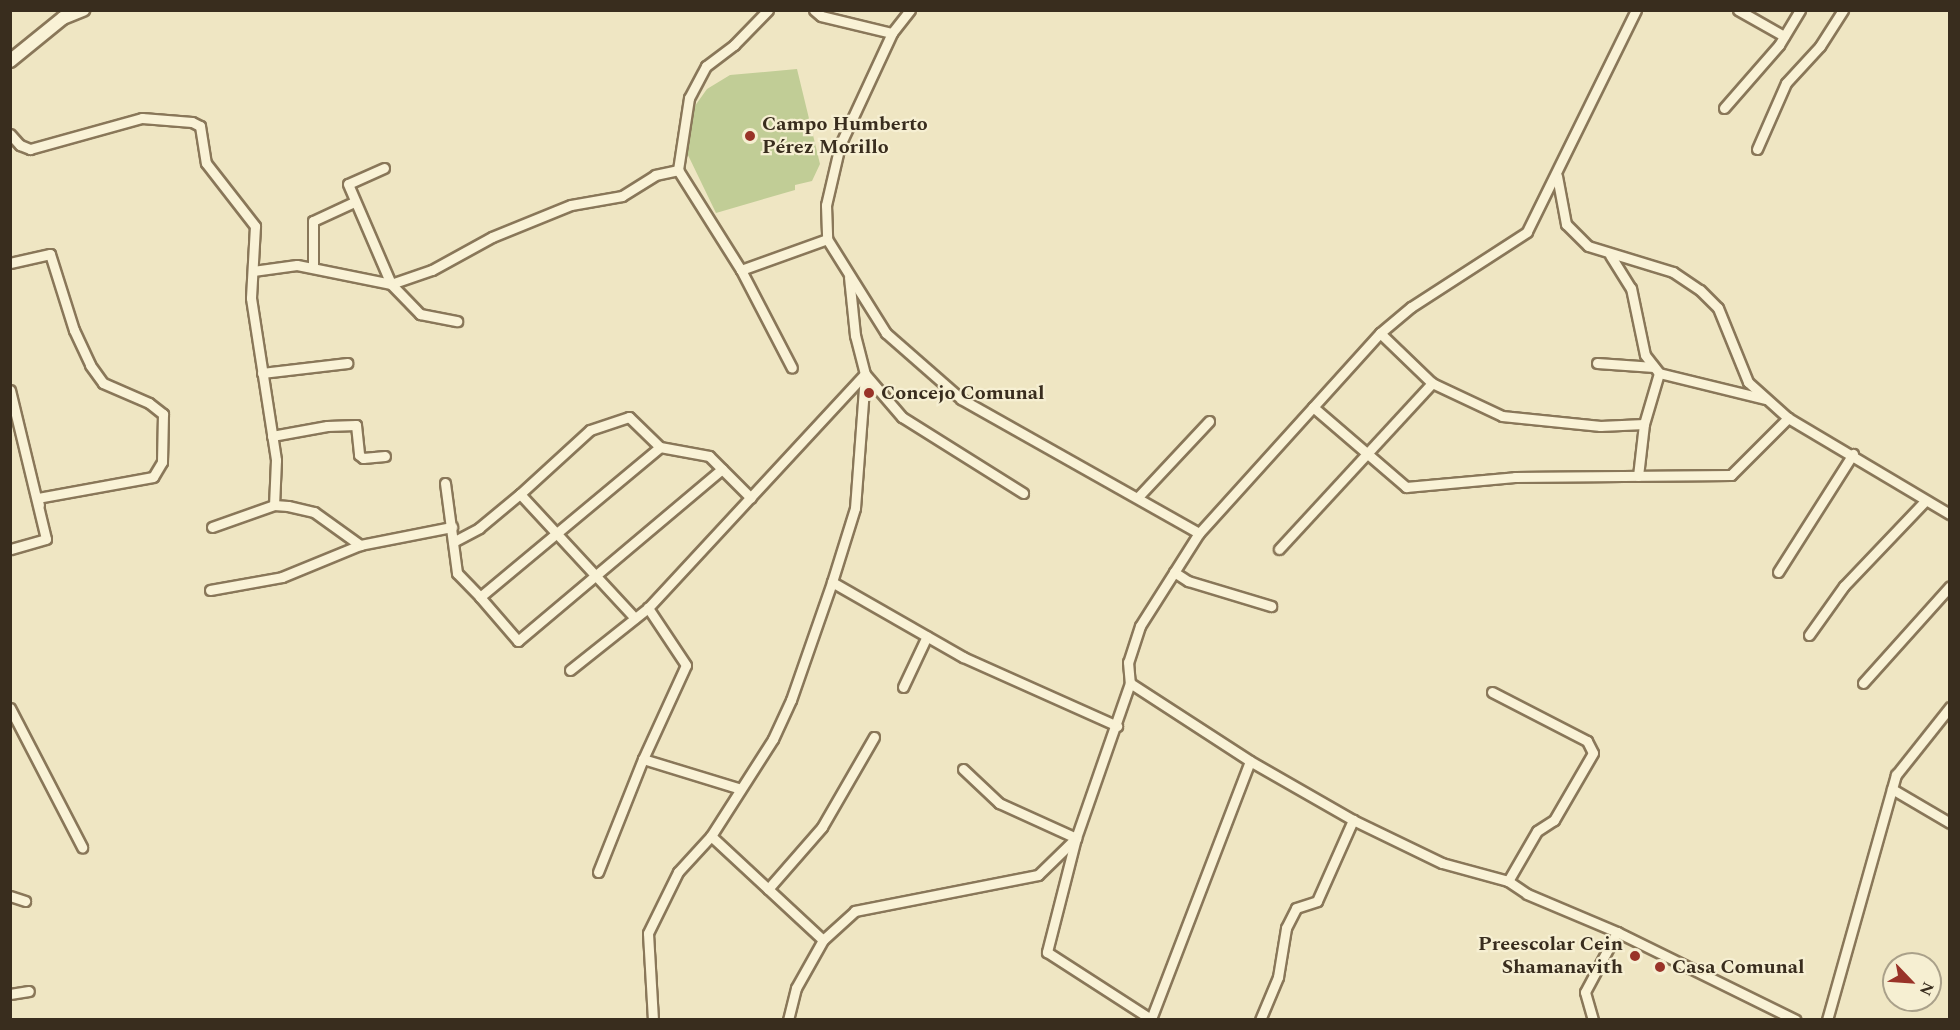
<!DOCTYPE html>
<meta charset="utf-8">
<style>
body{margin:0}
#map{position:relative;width:1960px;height:1030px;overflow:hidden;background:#efe6c3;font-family:Spectral,serif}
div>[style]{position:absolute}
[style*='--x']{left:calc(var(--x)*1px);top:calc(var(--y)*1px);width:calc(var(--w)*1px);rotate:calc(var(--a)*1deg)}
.green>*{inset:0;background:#c1cd96}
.roads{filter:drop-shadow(2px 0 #897759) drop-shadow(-2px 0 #897759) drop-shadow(0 2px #897759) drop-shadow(0 -2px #897759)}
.minor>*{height:9px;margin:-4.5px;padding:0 4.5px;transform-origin:4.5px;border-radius:4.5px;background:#f9f2d6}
.tertiary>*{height:12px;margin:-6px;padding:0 6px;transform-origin:6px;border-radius:6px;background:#f9f2d6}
.dots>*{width:16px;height:16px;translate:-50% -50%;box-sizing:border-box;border:3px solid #f6efd2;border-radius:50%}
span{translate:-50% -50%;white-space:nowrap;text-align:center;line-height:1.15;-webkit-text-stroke:4.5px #f6efd2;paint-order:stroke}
.poi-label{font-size:20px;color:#392d1e;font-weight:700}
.left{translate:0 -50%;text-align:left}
.right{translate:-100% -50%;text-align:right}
.frame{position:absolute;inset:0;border:12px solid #392d1e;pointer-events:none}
.north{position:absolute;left:1882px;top:952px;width:60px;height:60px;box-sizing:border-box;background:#f6efd2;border:2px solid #aaa18a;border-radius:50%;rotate:115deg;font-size:16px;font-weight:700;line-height:24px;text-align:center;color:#392d1e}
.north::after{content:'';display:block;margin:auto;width:21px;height:27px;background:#993328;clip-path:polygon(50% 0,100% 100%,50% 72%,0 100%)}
</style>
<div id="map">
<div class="green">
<i style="clip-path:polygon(797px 69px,820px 164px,812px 181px,795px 185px,795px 190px,716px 213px,687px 153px,692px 110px,707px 89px,730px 75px)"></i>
</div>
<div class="roads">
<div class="minor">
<i style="--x:768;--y:10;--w:49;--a:134.2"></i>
<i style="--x:734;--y:45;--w:35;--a:143"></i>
<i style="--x:706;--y:66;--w:36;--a:118"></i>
<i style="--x:689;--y:98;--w:73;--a:98.7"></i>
<i style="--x:678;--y:170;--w:118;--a:57.8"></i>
<i style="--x:741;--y:270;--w:91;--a:-19.8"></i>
<i style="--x:814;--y:10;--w:9;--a:41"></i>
<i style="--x:821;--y:16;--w:73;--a:13.5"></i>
<i style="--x:910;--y:10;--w:29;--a:128"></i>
<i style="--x:892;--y:33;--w:123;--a:114.9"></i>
<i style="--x:840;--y:145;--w:62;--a:103.1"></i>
<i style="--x:826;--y:205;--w:34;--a:88"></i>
<i style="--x:827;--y:239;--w:111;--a:57.9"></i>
<i style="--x:886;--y:333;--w:100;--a:41.3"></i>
<i style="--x:961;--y:399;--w:273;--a:29.4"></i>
<i style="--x:1636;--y:10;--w:247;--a:116.2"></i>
<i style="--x:1527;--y:232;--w:138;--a:147.1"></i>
<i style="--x:1411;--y:307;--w:40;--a:140"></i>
<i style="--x:1380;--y:333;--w:270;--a:132.1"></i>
<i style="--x:1199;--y:533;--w:110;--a:122.4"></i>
<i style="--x:1140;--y:626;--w:38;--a:108"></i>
<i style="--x:1128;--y:662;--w:21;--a:85"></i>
<i style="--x:1130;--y:683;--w:143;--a:33"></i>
<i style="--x:1250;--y:761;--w:119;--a:29.8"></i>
<i style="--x:1353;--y:820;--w:99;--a:25.8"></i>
<i style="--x:1442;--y:863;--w:68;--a:15.3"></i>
<i style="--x:1508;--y:881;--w:23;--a:34"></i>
<i style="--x:1527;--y:894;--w:98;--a:22.9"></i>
<i style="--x:1617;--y:932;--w:199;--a:26.2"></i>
<i style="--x:1738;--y:10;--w:53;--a:29.5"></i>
<i style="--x:1724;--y:108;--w:84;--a:-48.9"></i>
<i style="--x:1779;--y:45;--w:41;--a:-59"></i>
<i style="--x:10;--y:134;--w:15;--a:48"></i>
<i style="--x:20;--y:145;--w:11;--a:22"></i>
<i style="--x:30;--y:149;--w:116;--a:-15.5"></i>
<i style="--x:142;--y:118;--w:50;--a:4.6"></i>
<i style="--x:192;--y:122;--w:9;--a:27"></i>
<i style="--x:200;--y:126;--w:37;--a:81"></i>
<i style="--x:206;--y:163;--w:80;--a:52.1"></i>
<i style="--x:255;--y:226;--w:72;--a:93.2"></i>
<i style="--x:251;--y:298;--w:164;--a:81.2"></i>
<i style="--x:276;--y:460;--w:45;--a:92.5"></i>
<i style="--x:1757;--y:149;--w:72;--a:-66.3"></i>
<i style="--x:1786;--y:83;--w:50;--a:-47.4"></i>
<i style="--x:1820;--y:46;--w:43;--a:-57.4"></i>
<i style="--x:384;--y:168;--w:39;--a:156"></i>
<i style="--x:348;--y:184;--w:109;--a:66.7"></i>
<i style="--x:391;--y:284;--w:43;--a:-18.9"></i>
<i style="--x:432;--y:270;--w:68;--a:-28.8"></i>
<i style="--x:492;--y:237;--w:85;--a:-22.1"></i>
<i style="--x:571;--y:205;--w:52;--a:-10"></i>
<i style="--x:622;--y:196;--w:39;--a:-32"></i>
<i style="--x:655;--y:175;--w:24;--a:-12"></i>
<i style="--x:1557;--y:176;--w:49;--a:79.4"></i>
<i style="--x:1566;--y:224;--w:31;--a:45"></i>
<i style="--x:1588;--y:246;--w:89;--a:17"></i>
<i style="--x:1673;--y:272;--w:32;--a:34"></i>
<i style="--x:1700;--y:290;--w:25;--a:45"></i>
<i style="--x:1718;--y:308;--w:80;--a:67.9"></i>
<i style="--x:1748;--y:382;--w:54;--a:42"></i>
<i style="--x:1788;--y:418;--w:188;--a:30.7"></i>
<i style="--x:1610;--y:255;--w:39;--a:58"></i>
<i style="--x:1631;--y:288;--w:68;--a:78.2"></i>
<i style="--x:1645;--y:355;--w:23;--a:52"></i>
<i style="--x:1659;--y:373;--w:110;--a:13.7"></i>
<i style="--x:10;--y:263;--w:41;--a:-12.7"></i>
<i style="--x:50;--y:254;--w:80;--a:72.5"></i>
<i style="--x:74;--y:330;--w:38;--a:65"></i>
<i style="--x:90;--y:365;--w:22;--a:54"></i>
<i style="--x:103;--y:383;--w:50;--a:23.5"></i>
<i style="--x:149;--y:403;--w:18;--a:38"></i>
<i style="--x:163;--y:414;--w:48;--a:91.2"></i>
<i style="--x:162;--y:462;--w:17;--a:121"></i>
<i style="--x:153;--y:477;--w:118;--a:169.7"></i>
<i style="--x:37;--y:498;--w:7;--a:74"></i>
<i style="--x:313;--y:267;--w:46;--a:-90"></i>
<i style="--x:313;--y:221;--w:45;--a:-24.9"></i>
<i style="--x:741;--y:270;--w:110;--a:62.5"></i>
<i style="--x:253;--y:271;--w:44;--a:-7.8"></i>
<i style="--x:297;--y:265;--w:96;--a:11.4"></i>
<i style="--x:391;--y:284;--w:42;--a:46"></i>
<i style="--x:420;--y:314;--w:38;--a:11"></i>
<i style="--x:1380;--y:333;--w:72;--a:43.9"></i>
<i style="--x:1432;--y:383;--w:77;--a:25.2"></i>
<i style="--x:1502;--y:416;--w:99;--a:5.8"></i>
<i style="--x:1600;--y:426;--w:44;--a:-2.6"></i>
<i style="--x:1597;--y:363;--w:57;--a:4"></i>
<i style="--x:262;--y:373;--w:86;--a:-6.7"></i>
<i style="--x:10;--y:390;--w:153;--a:76.4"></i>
<i style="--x:46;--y:539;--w:37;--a:164"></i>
<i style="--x:1313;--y:407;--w:123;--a:40.7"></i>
<i style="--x:1406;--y:487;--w:109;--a:-5.2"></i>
<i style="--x:1515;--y:477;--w:216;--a:-0.5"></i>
<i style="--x:1731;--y:475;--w:81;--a:-45"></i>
<i style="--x:272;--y:436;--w:56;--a:-10.3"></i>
<i style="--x:327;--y:426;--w:29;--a:-2"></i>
<i style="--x:356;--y:425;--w:30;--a:84"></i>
<i style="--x:359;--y:455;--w:5;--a:37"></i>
<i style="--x:363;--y:458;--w:22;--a:-5"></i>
<i style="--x:722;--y:469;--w:267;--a:139.9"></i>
<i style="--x:518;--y:641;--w:58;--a:-130.8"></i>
<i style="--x:480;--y:597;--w:234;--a:-39.8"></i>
<i style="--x:660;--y:447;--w:50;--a:10.4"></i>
<i style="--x:709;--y:456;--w:59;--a:45"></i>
<i style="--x:1638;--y:476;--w:52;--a:-83.4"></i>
<i style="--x:1644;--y:424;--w:53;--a:-73.6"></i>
<i style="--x:445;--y:483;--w:91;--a:82.4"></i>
<i style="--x:457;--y:573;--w:33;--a:46"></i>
<i style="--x:520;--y:494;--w:169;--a:47.2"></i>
<i style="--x:1138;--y:497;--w:104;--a:-46.9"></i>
<i style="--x:212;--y:527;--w:66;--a:-19.5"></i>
<i style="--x:274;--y:505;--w:14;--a:4"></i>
<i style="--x:288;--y:506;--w:27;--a:13"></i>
<i style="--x:314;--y:512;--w:57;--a:35.7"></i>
<i style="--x:453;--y:542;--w:30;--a:-28"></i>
<i style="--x:479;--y:528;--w:53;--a:-39.7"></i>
<i style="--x:520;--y:494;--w:95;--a:-42.4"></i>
<i style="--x:590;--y:430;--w:41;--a:-18.4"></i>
<i style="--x:629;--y:417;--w:43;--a:44.1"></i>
<i style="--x:1279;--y:549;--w:226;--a:-47.3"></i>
<i style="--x:1174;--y:572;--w:17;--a:33"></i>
<i style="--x:1188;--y:581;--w:87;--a:16.8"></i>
<i style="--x:1778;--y:572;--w:140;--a:-57.6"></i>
<i style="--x:832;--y:582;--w:151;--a:29.8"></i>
<i style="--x:963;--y:657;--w:169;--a:24.1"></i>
<i style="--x:210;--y:590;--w:73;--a:-10.2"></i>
<i style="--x:282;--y:577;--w:84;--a:-22.3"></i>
<i style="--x:360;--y:545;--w:94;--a:-11.1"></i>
<i style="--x:1809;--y:635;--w:60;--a:-54.5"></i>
<i style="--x:1844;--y:586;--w:117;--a:-46.4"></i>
<i style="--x:570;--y:670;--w:100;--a:-38.5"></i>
<i style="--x:1130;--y:683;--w:164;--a:109.2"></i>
<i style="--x:1076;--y:838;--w:118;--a:104.3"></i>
<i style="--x:1047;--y:952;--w:124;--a:32.8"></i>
<i style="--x:1151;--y:1019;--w:276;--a:-69"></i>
<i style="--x:1863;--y:683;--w:130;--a:-48.1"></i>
<i style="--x:903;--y:687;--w:56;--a:-64.8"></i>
<i style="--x:1492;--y:692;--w:107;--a:27.3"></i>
<i style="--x:1587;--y:741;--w:13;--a:63"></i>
<i style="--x:1593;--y:753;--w:78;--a:120.2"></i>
<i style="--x:1554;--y:820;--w:20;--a:147"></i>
<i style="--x:1537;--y:831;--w:58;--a:120.1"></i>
<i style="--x:10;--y:708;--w:157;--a:62.6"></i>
<i style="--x:643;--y:759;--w:103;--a:-65.4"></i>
<i style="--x:686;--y:665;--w:69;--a:-123.7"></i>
<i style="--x:648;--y:608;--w:319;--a:-47.2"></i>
<i style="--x:865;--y:374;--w:40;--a:-104.4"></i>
<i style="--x:855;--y:335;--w:58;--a:-95.9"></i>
<i style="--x:963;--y:769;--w:50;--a:43.4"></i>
<i style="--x:999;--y:803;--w:85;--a:24.4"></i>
<i style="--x:1076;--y:838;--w:53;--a:135.8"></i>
<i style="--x:1038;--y:875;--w:187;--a:168.9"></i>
<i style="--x:855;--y:911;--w:43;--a:137.8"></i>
<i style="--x:823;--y:940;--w:153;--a:-137.1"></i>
<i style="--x:711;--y:836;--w:115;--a:-57.4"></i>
<i style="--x:773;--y:739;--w:43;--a:-65.2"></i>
<i style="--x:791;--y:700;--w:125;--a:-70.8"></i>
<i style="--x:832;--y:582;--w:77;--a:-72.7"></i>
<i style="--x:855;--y:508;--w:134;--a:-85.7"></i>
<i style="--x:865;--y:374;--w:57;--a:49.3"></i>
<i style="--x:902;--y:417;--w:143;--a:32.1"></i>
<i style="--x:1892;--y:789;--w:67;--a:30.4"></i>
<i style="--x:598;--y:872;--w:122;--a:-68.3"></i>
<i style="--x:643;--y:759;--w:102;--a:17"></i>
<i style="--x:768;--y:889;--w:82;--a:-48.9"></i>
<i style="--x:822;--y:827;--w:104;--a:-60"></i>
<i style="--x:10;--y:896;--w:16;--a:18"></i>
<i style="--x:10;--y:994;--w:19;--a:-9"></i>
<i style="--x:653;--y:1020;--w:87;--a:-93.3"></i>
<i style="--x:648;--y:933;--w:68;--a:-63.8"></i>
<i style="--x:678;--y:872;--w:49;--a:-47.5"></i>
<i style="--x:788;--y:1020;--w:33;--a:-76"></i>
<i style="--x:796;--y:988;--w:55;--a:-60.6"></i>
<i style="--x:1260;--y:1020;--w:47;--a:-67.3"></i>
<i style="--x:1278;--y:977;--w:50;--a:-80.7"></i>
<i style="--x:1286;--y:928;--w:22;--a:-63"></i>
<i style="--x:1296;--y:908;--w:22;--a:-18"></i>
<i style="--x:1317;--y:901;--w:89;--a:-66"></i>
<i style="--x:1593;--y:1020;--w:29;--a:-106"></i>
<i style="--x:1585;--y:992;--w:68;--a:-61.9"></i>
<i style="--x:1827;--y:1020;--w:255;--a:-74.3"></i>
<i style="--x:1896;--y:775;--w:87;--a:-51.5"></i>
</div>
<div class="tertiary">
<i style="--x:10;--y:61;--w:68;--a:-39.1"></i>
<i style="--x:63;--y:18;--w:22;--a:-22"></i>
</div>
</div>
<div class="dots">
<i style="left:750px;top:136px;background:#993328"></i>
<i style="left:869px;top:393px;background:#993328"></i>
<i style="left:1635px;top:956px;background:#993328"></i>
<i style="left:1660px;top:967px;background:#993328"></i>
</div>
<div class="poi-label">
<span class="left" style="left:762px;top:136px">Campo Humberto<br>Pérez Morillo</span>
<span class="left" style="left:881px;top:393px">Concejo Comunal</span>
<span class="right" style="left:1623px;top:956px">Preescolar Cein<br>Shamanavith</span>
<span class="left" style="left:1672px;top:967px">Casa Comunal</span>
</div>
<div class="frame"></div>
<div class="north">N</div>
</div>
